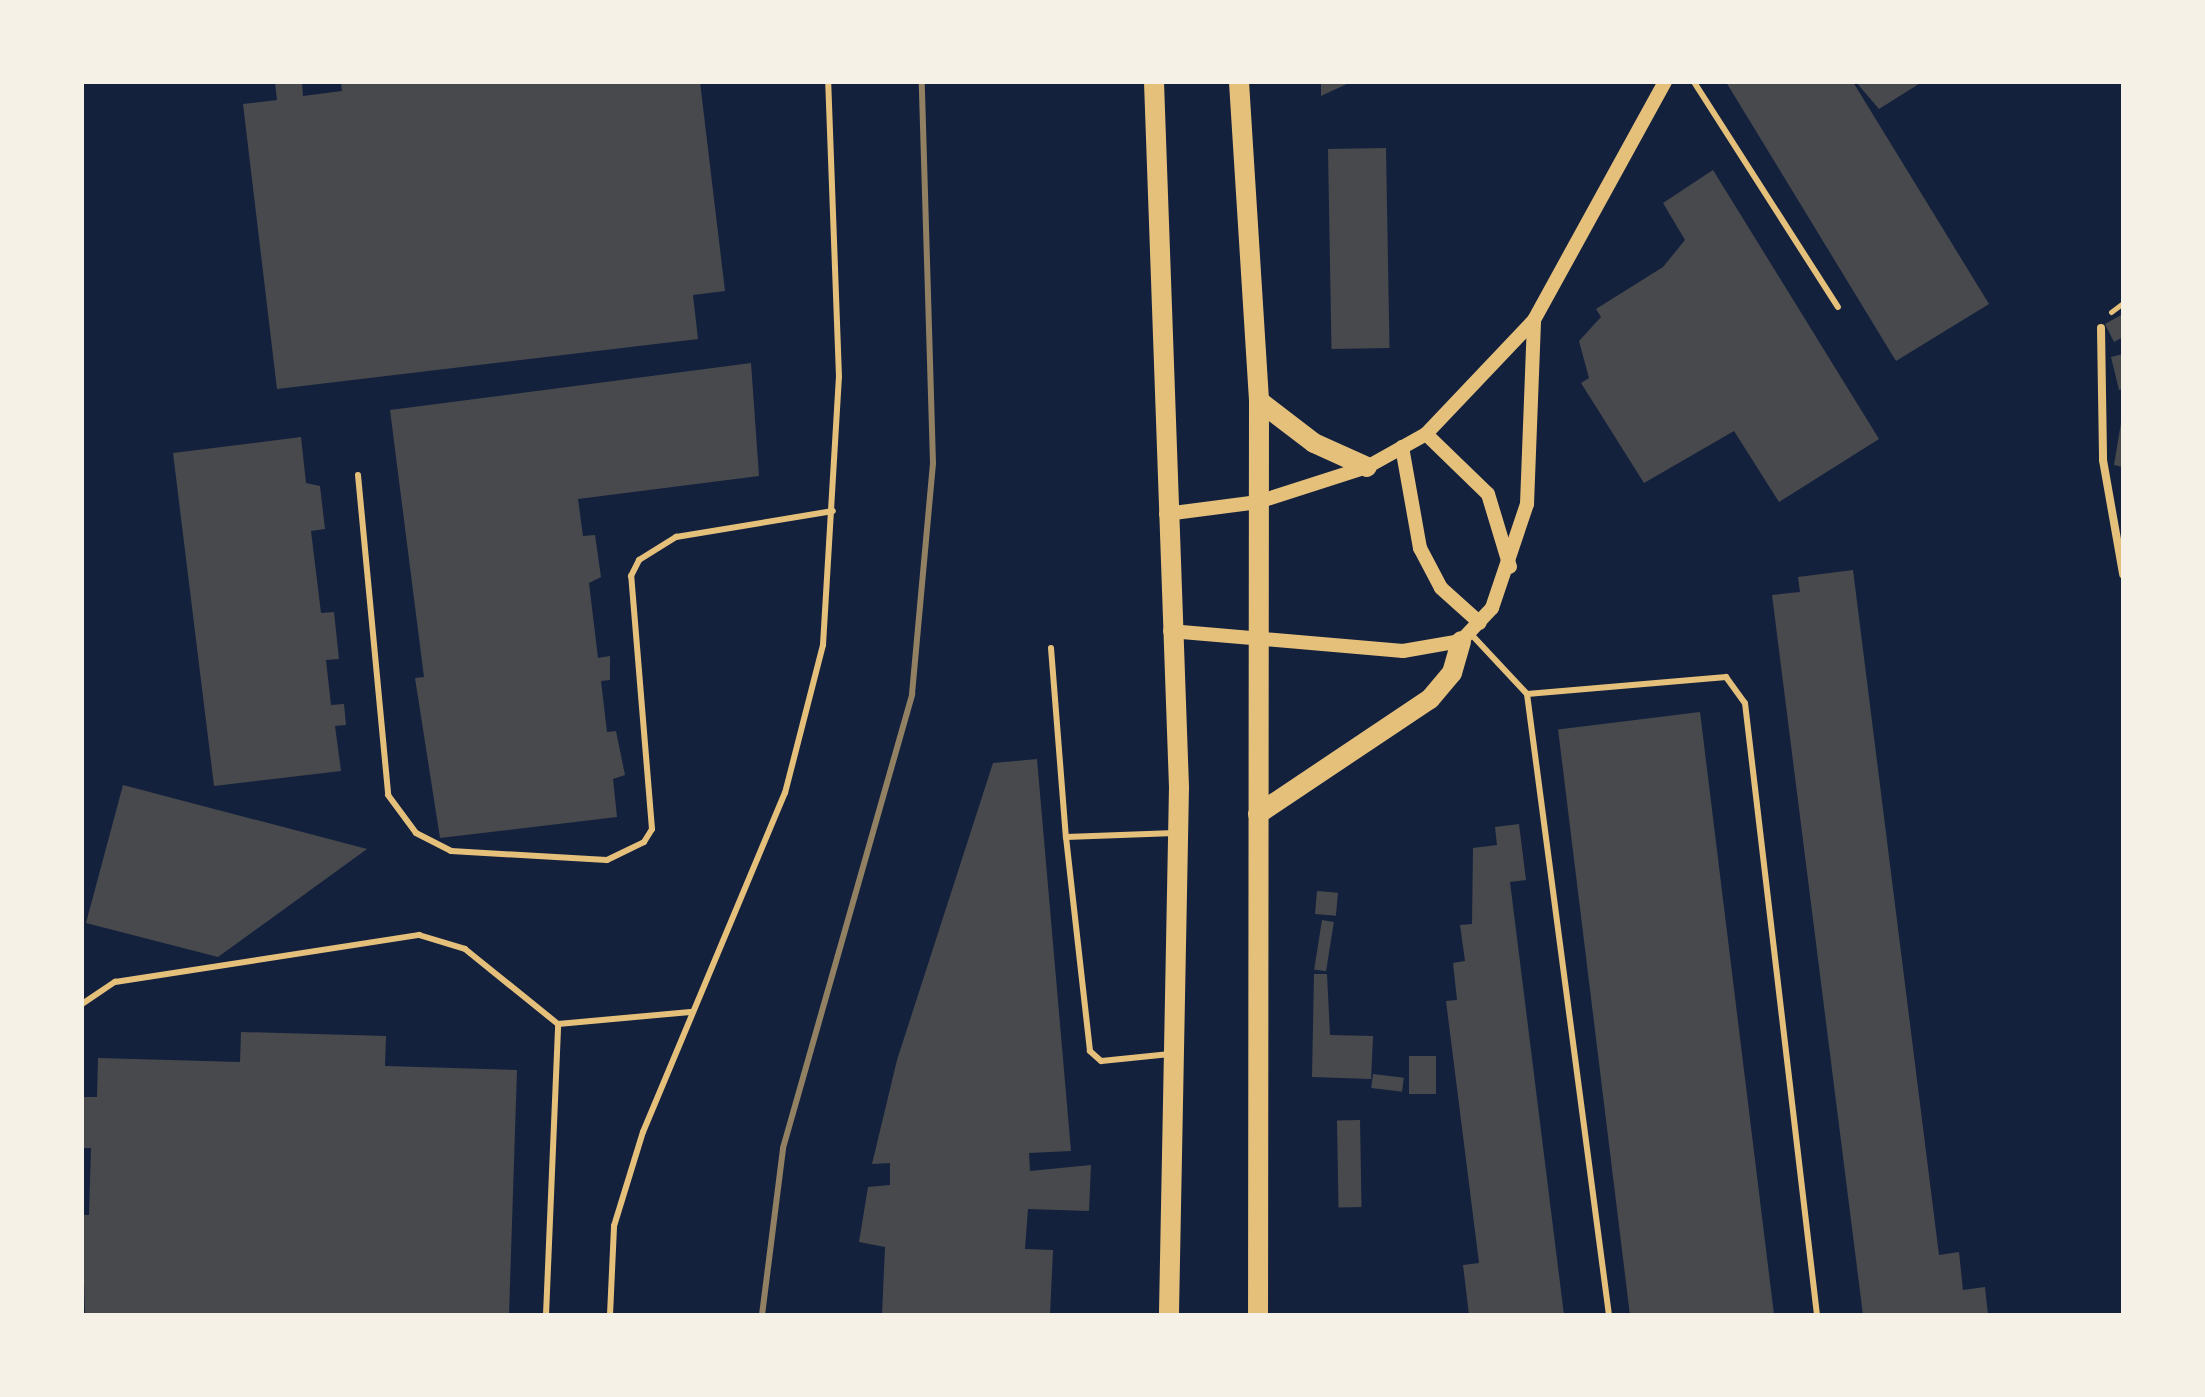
<!DOCTYPE html>
<style>
body{margin:0}
#map{position:relative;width:2205px;height:1397px;overflow:hidden;background:#14213d;font-family:"Asap Condensed",sans-serif}
div>[style]{position:absolute}
[style*='--x']{left:calc(var(--x)*1px);top:calc(var(--y)*1px);width:calc(var(--w)*1px);rotate:calc(var(--a)*1deg)}
.building>*{inset:0;background:#48494c;transform-origin:0 0}
.path>*{height:5px;margin:-2.5px;padding:0 2.5px;transform-origin:2.5px;border-radius:2.5px;background:#e5c07b}
.service>*{height:6px;margin:-3px;padding:0 3px;transform-origin:3px;border-radius:3px;background:#e5c07b}
.minor>*{height:8px;margin:-4px;padding:0 4px;transform-origin:4px;border-radius:4px;background:#e5c07b}
.tertiary>*{height:14px;margin:-7px;padding:0 7px;transform-origin:7px;border-radius:7px;background:#e5c07b}
.primary>*{height:20px;margin:-10px;padding:0 10px;transform-origin:10px;border-radius:10px;background:#e5c07b}
.rail>*{height:6px;margin:-3px;padding:0 3px;transform-origin:3px;border-radius:3px;background:#918062}
span{translate:-50% -50%;white-space:nowrap;text-align:center;line-height:1.15;-webkit-text-stroke:8px #f6f1e7;paint-order:stroke}
.frame{position:absolute;inset:0;border:84px solid #f6f1e7;pointer-events:none}
</style>
<div id="map">
<div class="building">
<i style="clip-path:polygon(275px 82px,302px 82px,303px 96px,342px 91px,341px 82px,700px 82px,725px 291px,693px 295px,698px 339px,277px 389px,243px 104px,277px 100px)"></i>
<i style="clip-path:polygon(1321px 82px,1351px 82px,1321px 96px)"></i>
<i style="clip-path:polygon(1726px 82px,1853px 82px,1989px 304px,1896px 361px)"></i>
<i style="clip-path:polygon(1856px 82px,1922px 82px,1879px 109px)"></i>
<i style="left:1386px;top:148px;width:200px;height:58px;rotate:89deg"></i>
<i style="clip-path:polygon(1713px 170px,1879px 439px,1779px 502px,1734px 431px,1644px 483px,1581px 383px,1589px 378px,1579px 341px,1601px 317px,1596px 309px,1663px 267px,1685px 240px,1663px 203px)"></i>
<i style="clip-path:polygon(2123px 314px,2123px 337px,2114px 342px,2105px 324px)"></i>
<i style="clip-path:polygon(2123px 354px,2123px 389px,2119px 390px,2111px 357px)"></i>
<i style="clip-path:polygon(751px 363px,759px 476px,578px 499px,583px 536px,595px 535px,601px 577px,589px 583px,598px 658px,610px 656px,610px 680px,601px 681px,607px 732px,616px 731px,625px 775px,613px 779px,617px 817px,440px 838px,415px 678px,424px 677px,390px 410px)"></i>
<i style="clip-path:polygon(2121px 423px,2123px 423px,2123px 467px,2114px 465px)"></i>
<i style="clip-path:polygon(301px 437px,306px 483px,320px 486px,325px 529px,311px 531px,321px 613px,334px 612px,339px 659px,326px 660px,331px 705px,344px 704px,346px 725px,335px 726px,341px 771px,214px 786px,173px 453px)"></i>
<i style="clip-path:polygon(1853px 570px,1939px 1255px,1959px 1252px,1963px 1290px,1985px 1287px,1988px 1315px,1863px 1315px,1772px 595px,1800px 592px,1798px 577px)"></i>
<i style="left:1700px;top:712px;width:608px;height:143px;rotate:83deg"></i>
<i style="clip-path:polygon(1037px 759px,1071px 1151px,1029px 1153px,1030px 1171px,1091px 1165px,1089px 1211px,1028px 1209px,1025px 1249px,1053px 1250px,1050px 1315px,882px 1315px,885px 1247px,859px 1242px,868px 1187px,890px 1185px,890px 1163px,872px 1164px,897px 1060px,993px 763px)"></i>
<i style="clip-path:polygon(123px 785px,367px 849px,218px 957px,86px 923px)"></i>
<i style="clip-path:polygon(1519px 824px,1526px 880px,1510px 882px,1564px 1315px,1469px 1315px,1463px 1265px,1479px 1263px,1446px 1001px,1457px 1000px,1453px 963px,1465px 961px,1460px 925px,1472px 924px,1473px 848px,1497px 845px,1495px 827px)"></i>
<i style="left:1317px;top:891px;width:21px;height:23px;rotate:5deg"></i>
<i style="left:1322px;top:920px;width:12px;height:50px;rotate:9deg"></i>
<i style="clip-path:polygon(1314px 974px,1327px 974px,1330px 1035px,1373px 1036px,1371px 1079px,1312px 1077px)"></i>
<i style="clip-path:polygon(241px 1032px,386px 1036px,385px 1066px,517px 1070px,509px 1315px,85px 1315px,82px 1215px,89px 1215px,91px 1148px,82px 1148px,82px 1097px,97px 1097px,98px 1058px,240px 1062px)"></i>
<i style="left:1409px;top:1056px;width:27px;height:38px"></i>
<i style="left:1373px;top:1074px;width:31px;height:14px;rotate:7deg"></i>
<i style="left:1360px;top:1120px;width:87px;height:23px;rotate:89deg"></i>
</div>
<div class="path">
<i style="--x:2111;--y:312;--w:15;--a:-37"></i>
</div>
<div class="service">
<i style="--x:1694;--y:82;--w:267;--a:57.4"></i>
<i style="--x:358;--y:475;--w:321;--a:84.6"></i>
<i style="--x:388;--y:795;--w:47;--a:53.6"></i>
<i style="--x:416;--y:833;--w:39;--a:27"></i>
<i style="--x:451;--y:851;--w:156;--a:3.3"></i>
<i style="--x:607;--y:860;--w:41;--a:-25.9"></i>
<i style="--x:644;--y:842;--w:15;--a:-58"></i>
<i style="--x:652;--y:829;--w:254;--a:-94.7"></i>
<i style="--x:631;--y:576;--w:18;--a:-63"></i>
<i style="--x:639;--y:560;--w:44;--a:-31.9"></i>
<i style="--x:676;--y:537;--w:159;--a:-9.4"></i>
<i style="--x:1470;--y:633;--w:83;--a:46.9"></i>
<i style="--x:1527;--y:694;--w:626;--a:82.48"></i>
<i style="--x:1051;--y:648;--w:190;--a:85.5"></i>
<i style="--x:1527;--y:694;--w:200;--a:-4.9"></i>
<i style="--x:1726;--y:677;--w:32;--a:54"></i>
<i style="--x:1745;--y:703;--w:616;--a:83.29"></i>
<i style="--x:82;--y:1004;--w:40;--a:-34"></i>
<i style="--x:115;--y:982;--w:308;--a:-8.8"></i>
<i style="--x:419;--y:935;--w:48;--a:16.9"></i>
<i style="--x:465;--y:949;--w:119;--a:38.9"></i>
<i style="--x:558;--y:1024;--w:133;--a:-5.2"></i>
<i style="--x:1170;--y:1054;--w:69;--a:174.2"></i>
<i style="--x:1101;--y:1061;--w:15;--a:-138"></i>
<i style="--x:1090;--y:1051;--w:215;--a:-96.4"></i>
<i style="--x:1066;--y:837;--w:109;--a:-2.1"></i>
<i style="--x:546;--y:1315;--w:291;--a:-87.6"></i>
<i style="--x:610;--y:1315;--w:89;--a:-87.4"></i>
<i style="--x:614;--y:1226;--w:98;--a:-72.9"></i>
<i style="--x:643;--y:1132;--w:368;--a:-67.3"></i>
<i style="--x:785;--y:793;--w:153;--a:-75.6"></i>
<i style="--x:823;--y:645;--w:268;--a:-86.6"></i>
<i style="--x:839;--y:377;--w:295;--a:-92.1"></i>
</div>
<div class="minor">
<i style="--x:2101;--y:328;--w:132;--a:89.1"></i>
<i style="--x:2103;--y:460;--w:116;--a:80"></i>
</div>
<div class="tertiary">
<i style="--x:1426;--y:434;--w:86;--a:44.1"></i>
<i style="--x:1488;--y:494;--w:76;--a:73.2"></i>
<i style="--x:1402;--y:447;--w:103;--a:79.9"></i>
<i style="--x:1420;--y:548;--w:45;--a:62.3"></i>
<i style="--x:1441;--y:588;--w:52;--a:41.9"></i>
<i style="--x:1166;--y:514;--w:93;--a:-7.4"></i>
<i style="--x:1258;--y:502;--w:114;--a:-17.8"></i>
<i style="--x:1367;--y:467;--w:68;--a:-29.2"></i>
<i style="--x:1426;--y:434;--w:157;--a:-46.5"></i>
<i style="--x:1534;--y:320;--w:272;--a:-61.2"></i>
<i style="--x:1170;--y:631;--w:234;--a:4.9"></i>
<i style="--x:1403;--y:651;--w:59;--a:-9.8"></i>
<i style="--x:1461;--y:641;--w:45;--a:-46.8"></i>
<i style="--x:1492;--y:608;--w:110;--a:-71.4"></i>
<i style="--x:1527;--y:504;--w:184;--a:-87.8"></i>
</div>
<div class="primary">
<i style="--x:1154;--y:82;--w:705;--a:87.97"></i>
<i style="--x:1179;--y:787;--w:528;--a:91.09"></i>
<i style="--x:1239;--y:82;--w:320;--a:86.4"></i>
<i style="--x:1259;--y:401;--w:914;--a:90.06"></i>
<i style="--x:1259;--y:401;--w:69;--a:37.4"></i>
<i style="--x:1314;--y:443;--w:58;--a:24.4"></i>
<i style="--x:1258;--y:814;--w:207;--a:-33.8"></i>
<i style="--x:1430;--y:699;--w:34;--a:-50"></i>
<i style="--x:1452;--y:673;--w:33;--a:-74"></i>
</div>
<div class="rail">
<i style="--x:762;--y:1315;--w:168;--a:-82.8"></i>
<i style="--x:783;--y:1148;--w:472;--a:-74.1"></i>
<i style="--x:912;--y:694;--w:232;--a:-84.8"></i>
<i style="--x:933;--y:463;--w:381;--a:-91.7"></i>
</div>
<div class="frame"></div>
</div>
